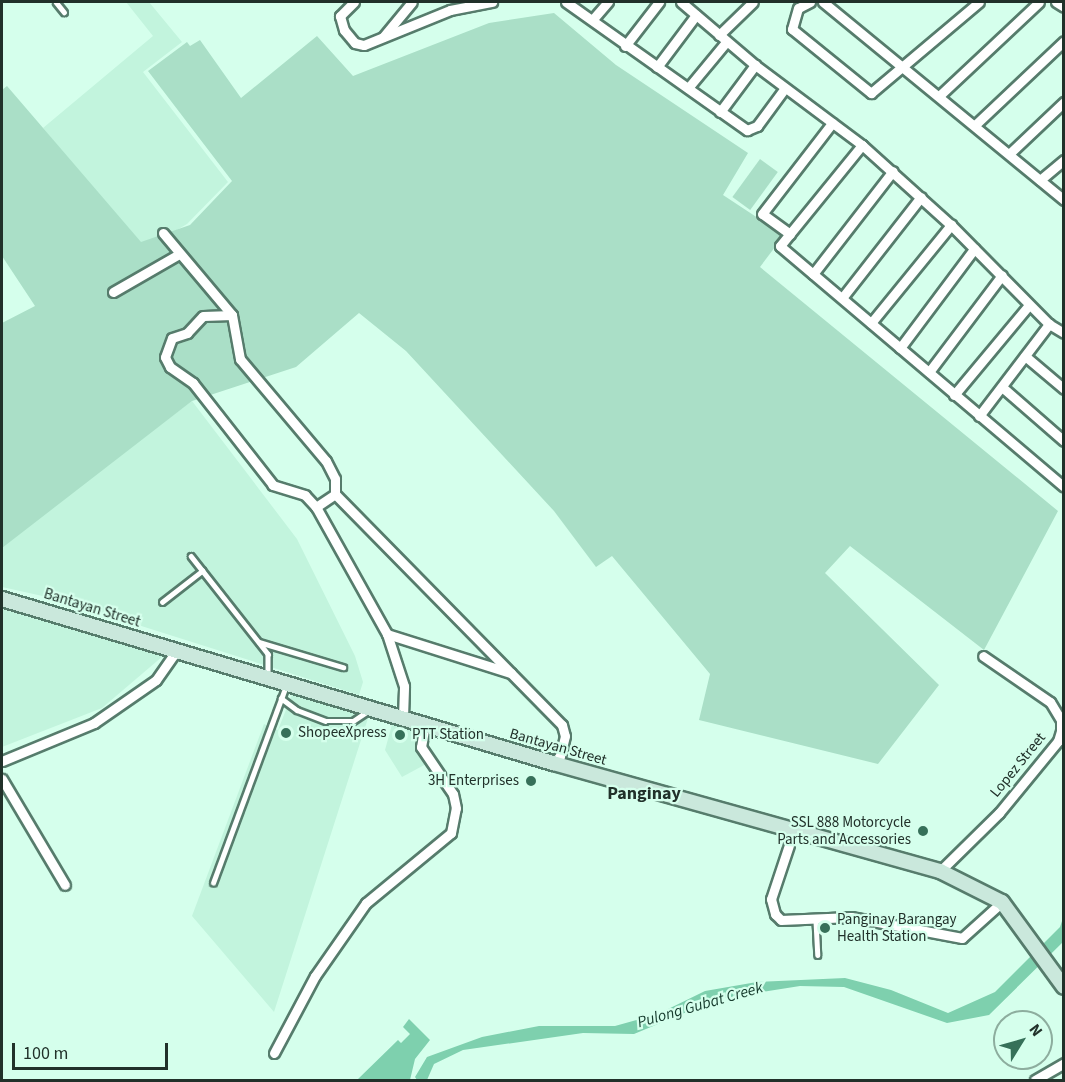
<!DOCTYPE html>
<style>
body{margin:0}
#map{position:relative;width:1065px;height:1082px;overflow:hidden;background:#d5ffec;font-family:"Source Sans 3",sans-serif}
div>[style]{position:absolute}
[style*='--x']{left:calc(var(--x)*1px);top:calc(var(--y)*1px);width:calc(var(--w)*1px);rotate:calc(var(--a)*1deg)}
.built>*{inset:0;background:#c2f4dd}
.green>*{inset:0;background:#aadfc7;transform-origin:0 0}
.water>*{inset:0;background:#7ed0ae}
.roads{filter:drop-shadow(2px 0 #567c6c) drop-shadow(-2px 0 #567c6c) drop-shadow(0 2px #567c6c) drop-shadow(0 -2px #567c6c)}
.lane>*{height:4.5px;margin:-2.25px;padding:0 2.25px;transform-origin:2.25px;border-radius:2.25px;background:#fff}
.street>*{height:9px;margin:-4.5px;padding:0 4.5px;transform-origin:4.5px;border-radius:4.5px;background:#fff}
.secondary>*{height:14px;margin:-7px;padding:0 7px;transform-origin:7px;border-radius:7px;background:#cae8dc}
.dots>*{width:16px;height:16px;translate:-50% -50%;box-sizing:border-box;border:3px solid #d5ffec;border-radius:50%}
span{translate:-50% -50%;white-space:nowrap;text-align:center;line-height:1.15;-webkit-text-stroke:4.5px #d5ffec;paint-order:stroke}
.street-label{font-size:15px;color:#21312a}
.poi-label{font-size:15px;color:#21312a}
.left{translate:0 -50%;text-align:left}
.right{translate:-100% -50%;text-align:right}
.water-label{font-size:16px;color:#173c2e;font-style:italic}
.quarter-label{font-size:18px;color:#21312a;font-weight:700}
.frame{position:absolute;inset:0;border:3px solid #21312a;pointer-events:none}
.north{position:absolute;left:993px;top:1010px;width:60px;height:60px;box-sizing:border-box;background:#d5ffec;border:2px solid #8dad9e;border-radius:50%;rotate:53deg;font-size:16px;font-weight:700;line-height:24px;text-align:center;color:#21312a}
.north::after{content:'';display:block;margin:auto;width:21px;height:27px;background:#367059;clip-path:polygon(50% 0,100% 100%,50% 72%,0 100%)}
.scale{position:absolute;left:12px;top:1043px;width:156px;height:27px;box-sizing:border-box;border:3px solid #21312a;border-top:0;padding-left:8px;font-size:18px;line-height:21px;white-space:nowrap;color:#21312a;-webkit-text-stroke:4px #d5ffec;paint-order:stroke}
</style>
<div id="map">
<div class="built">
<i style="clip-path:polygon(126px 2px,149px 2px,182px 42px,143px 72px,228px 182px,187px 224px,143px 250px,43px 128px,153px 36px)"></i>
<i style="clip-path:polygon(192px 401px,297px 539px,355px 656px,363px 682px,359px 695px,56px 599px,2px 587px,2px 544px)"></i>
<i style="clip-path:polygon(2px 609px,163px 656px,102px 708px,2px 747px)"></i>
<i style="clip-path:polygon(293px 692px,369px 715px,274px 1012px,192px 916px,264px 724px,278px 730px)"></i>
<i style="clip-path:polygon(393px 721px,418px 729px,416px 742px,428px 763px,402px 777px,385px 750px)"></i>
</div>
<div class="green">
<i style="clip-path:polygon(554px 13px,616px 65px,748px 153px,723px 195px,784px 235px,760px 267px,1058px 511px,984px 650px,850px 546px,825px 573px,939px 685px,878px 764px,699px 720px,710px 674px,612px 556px,596px 567px,554px 511px,406px 351px,359px 313px,296px 367px,192px 401px,2px 548px,2px 323px,35px 306px,2px 256px,2px 90px,7px 86px,141px 242px,190px 225px,232px 181px,148px 71px,187px 42px,190px 46px,200px 40px,241px 98px,317px 36px,353px 76px,489px 23px)"></i>
<i style="left:760px;top:159px;width:22px;height:47px;rotate:36deg"></i>
</div>
<div class="water">
<i style="clip-path:polygon(1063px 918px,1063px 942px,989px 1015px,947px 1023px,844px 987px,800px 986px,718px 999px,634px 1034px,583px 1033px,463px 1050px,434px 1064px,427px 1080px,417px 1080px,415px 1077px,427px 1057px,482px 1037px,539px 1026px,615px 1026px,658px 1014px,705px 991px,757px 982px,845px 978px,891px 990px,948px 1013px,995px 992px,1060px 927px)"></i>
<i style="clip-path:polygon(409px 1019px,430px 1040px,415px 1059px,410px 1080px,357px 1080px,398px 1040px,401px 1043px,410px 1034px,403px 1027px)"></i>
</div>
<div class="roads">
<div class="lane">
<i style="--x:56;--y:2;--w:13;--a:51"></i>
<i style="--x:191;--y:556;--w:125;--a:51.8"></i>
<i style="--x:268;--y:654;--w:21;--a:90"></i>
<i style="--x:162;--y:602;--w:51;--a:-37.8"></i>
<i style="--x:259;--y:642;--w:88;--a:16.6"></i>
<i style="--x:281;--y:698;--w:20;--a:37"></i>
<i style="--x:297;--y:710;--w:30;--a:21"></i>
<i style="--x:325;--y:721;--w:28;--a:0"></i>
<i style="--x:353;--y:721;--w:18;--a:-34"></i>
<i style="--x:213;--y:883;--w:210;--a:-69.7"></i>
<i style="--x:816;--y:921;--w:34;--a:87"></i>
</div>
<div class="street">
<i style="--x:354;--y:2;--w:20;--a:135"></i>
<i style="--x:340;--y:16;--w:15;--a:74"></i>
<i style="--x:344;--y:30;--w:17;--a:50"></i>
<i style="--x:355;--y:43;--w:9;--a:13"></i>
<i style="--x:364;--y:45;--w:93;--a:-22.1"></i>
<i style="--x:450;--y:10;--w:43;--a:-10.8"></i>
<i style="--x:566;--y:2;--w:222;--a:35.3"></i>
<i style="--x:747;--y:130;--w:11;--a:-22"></i>
<i style="--x:757;--y:126;--w:47;--a:-53.6"></i>
<i style="--x:681;--y:2;--w:97;--a:40.4"></i>
<i style="--x:755;--y:65;--w:134;--a:36.8"></i>
<i style="--x:862;--y:145;--w:120;--a:42"></i>
<i style="--x:951;--y:225;--w:139;--a:45.3"></i>
<i style="--x:1049;--y:324;--w:17;--a:31"></i>
<i style="--x:810;--y:2;--w:13;--a:153"></i>
<i style="--x:798;--y:8;--w:22;--a:106"></i>
<i style="--x:792;--y:29;--w:102;--a:39"></i>
<i style="--x:871;--y:93;--w:141;--a:-40.1"></i>
<i style="--x:823;--y:2;--w:312;--a:39.4"></i>
<i style="--x:1056;--y:2;--w:9;--a:32"></i>
<i style="--x:593;--y:19;--w:23;--a:-49"></i>
<i style="--x:719;--y:35;--w:47;--a:-44.1"></i>
<i style="--x:383;--y:37;--w:45;--a:-50.4"></i>
<i style="--x:625;--y:46;--w:56;--a:-52.3"></i>
<i style="--x:657;--y:67;--w:65;--a:-53.1"></i>
<i style="--x:688;--y:88;--w:60;--a:-50.4"></i>
<i style="--x:939;--y:96;--w:137;--a:-43.2"></i>
<i style="--x:720;--y:112;--w:59;--a:-53.3"></i>
<i style="--x:975;--y:125;--w:122;--a:-43.3"></i>
<i style="--x:862;--y:145;--w:130;--a:129.1"></i>
<i style="--x:780;--y:246;--w:372;--a:40.3"></i>
<i style="--x:1009;--y:154;--w:76;--a:-43.4"></i>
<i style="--x:1040;--y:180;--w:31;--a:-40"></i>
<i style="--x:163;--y:233;--w:107;--a:49.9"></i>
<i style="--x:790;--y:234;--w:34;--a:-144"></i>
<i style="--x:762;--y:214;--w:115;--a:-52.4"></i>
<i style="--x:813;--y:274;--w:130;--a:-52.2"></i>
<i style="--x:113;--y:292;--w:76;--a:-29.9"></i>
<i style="--x:842;--y:298;--w:128;--a:-52"></i>
<i style="--x:871;--y:323;--w:127;--a:-50.8"></i>
<i style="--x:900;--y:348;--w:124;--a:-53.2"></i>
<i style="--x:1025;--y:356;--w:51;--a:40.2"></i>
<i style="--x:929;--y:372;--w:121;--a:-53"></i>
<i style="--x:1002;--y:387;--w:82;--a:41.1"></i>
<i style="--x:954;--y:395;--w:117;--a:-50.2"></i>
<i style="--x:979;--y:416;--w:116;--a:-52.7"></i>
<i style="--x:316;--y:507;--w:23;--a:-34"></i>
<i style="--x:387;--y:634;--w:130;--a:17.5"></i>
<i style="--x:403;--y:717;--w:31;--a:-88"></i>
<i style="--x:404;--y:686;--w:55;--a:-108.1"></i>
<i style="--x:387;--y:634;--w:145;--a:-119.2"></i>
<i style="--x:316;--y:507;--w:16;--a:-133"></i>
<i style="--x:305;--y:495;--w:34;--a:-163"></i>
<i style="--x:273;--y:485;--w:130;--a:-128.1"></i>
<i style="--x:193;--y:383;--w:28;--a:-145"></i>
<i style="--x:170;--y:367;--w:11;--a:-117"></i>
<i style="--x:165;--y:357;--w:20;--a:-70"></i>
<i style="--x:172;--y:338;--w:16;--a:-18"></i>
<i style="--x:187;--y:333;--w:23;--a:-47"></i>
<i style="--x:203;--y:316;--w:29;--a:-2"></i>
<i style="--x:232;--y:315;--w:45;--a:79.7"></i>
<i style="--x:240;--y:359;--w:133;--a:49.9"></i>
<i style="--x:326;--y:461;--w:20;--a:63"></i>
<i style="--x:335;--y:479;--w:15;--a:90"></i>
<i style="--x:335;--y:494;--w:324;--a:45.5"></i>
<i style="--x:562;--y:725;--w:11;--a:75"></i>
<i style="--x:565;--y:736;--w:21;--a:104"></i>
<i style="--x:560;--y:756;--w:10;--a:135"></i>
<i style="--x:2;--y:761;--w:100;--a:-22.4"></i>
<i style="--x:94;--y:723;--w:75;--a:-34.7"></i>
<i style="--x:156;--y:680;--w:37;--a:-55"></i>
<i style="--x:2;--y:779;--w:123;--a:59.3"></i>
<i style="--x:789;--y:845;--w:57;--a:108.4"></i>
<i style="--x:771;--y:899;--w:16;--a:75"></i>
<i style="--x:775;--y:914;--w:8;--a:45"></i>
<i style="--x:781;--y:920;--w:70;--a:-2.5"></i>
<i style="--x:851;--y:917;--w:113;--a:10.7"></i>
<i style="--x:962;--y:938;--w:54;--a:-42"></i>
<i style="--x:940;--y:871;--w:83;--a:-44.5"></i>
<i style="--x:999;--y:813;--w:93;--a:-50.7"></i>
<i style="--x:1058;--y:741;--w:10;--a:-73"></i>
<i style="--x:1061;--y:731;--w:11;--a:-90"></i>
<i style="--x:1061;--y:720;--w:21;--a:-121"></i>
<i style="--x:1050;--y:702;--w:81;--a:-145.5"></i>
<i style="--x:274;--y:1053;--w:87;--a:-62"></i>
<i style="--x:315;--y:976;--w:89;--a:-55.1"></i>
<i style="--x:366;--y:903;--w:110;--a:-39.5"></i>
<i style="--x:451;--y:833;--w:25;--a:-79"></i>
<i style="--x:456;--y:808;--w:14;--a:-102"></i>
<i style="--x:453;--y:794;--w:57;--a:-124.2"></i>
<i style="--x:421;--y:747;--w:23;--a:-80"></i>
<i style="--x:1035;--y:1080;--w:34;--a:-30"></i>
</div>
<div class="secondary">
<i style="--x:2;--y:599;--w:575;--a:16.58"></i>
<i style="--x:553;--y:763;--w:402;--a:15.6"></i>
<i style="--x:940;--y:871;--w:69;--a:26.6"></i>
<i style="--x:1002;--y:902;--w:105;--a:53.9"></i>
</div>
</div>
<div class="dots">
<i style="left:286px;top:733px;background:#367059"></i>
<i style="left:400px;top:735px;background:#367059"></i>
<i style="left:531px;top:781px;background:#367059"></i>
<i style="left:923px;top:831px;background:#367059"></i>
<i style="left:825px;top:928px;background:#367059"></i>
</div>
<div class="street-label">
<span style="left:92px;top:608px;rotate:17deg">Bantayan Street</span>
<span style="left:558px;top:747px;rotate:16deg">Bantayan Street</span>
<span style="left:1018px;top:765px;rotate:-51deg">Lopez Street</span>
</div>
<div class="poi-label">
<span class="left" style="left:298px;top:733px">ShopeeXpress</span>
<span class="left" style="left:412px;top:735px">PTT Station</span>
<span class="right" style="left:519px;top:781px">3H Enterprises</span>
<span class="right" style="left:911px;top:831px">SSL 888 Motorcycle<br>Parts and Accessories</span>
<span class="left" style="left:837px;top:928px">Panginay Barangay<br>Health Station</span>
</div>
<div class="water-label">
<span style="left:700px;top:1005px;rotate:-16deg">Pulong Gubat Creek</span>
</div>
<div class="quarter-label">
<span style="left:644px;top:794px">Panginay</span>
</div>
<div class="frame"></div>
<div class="north">N</div>
<div class="scale">100 m</div>
</div>
